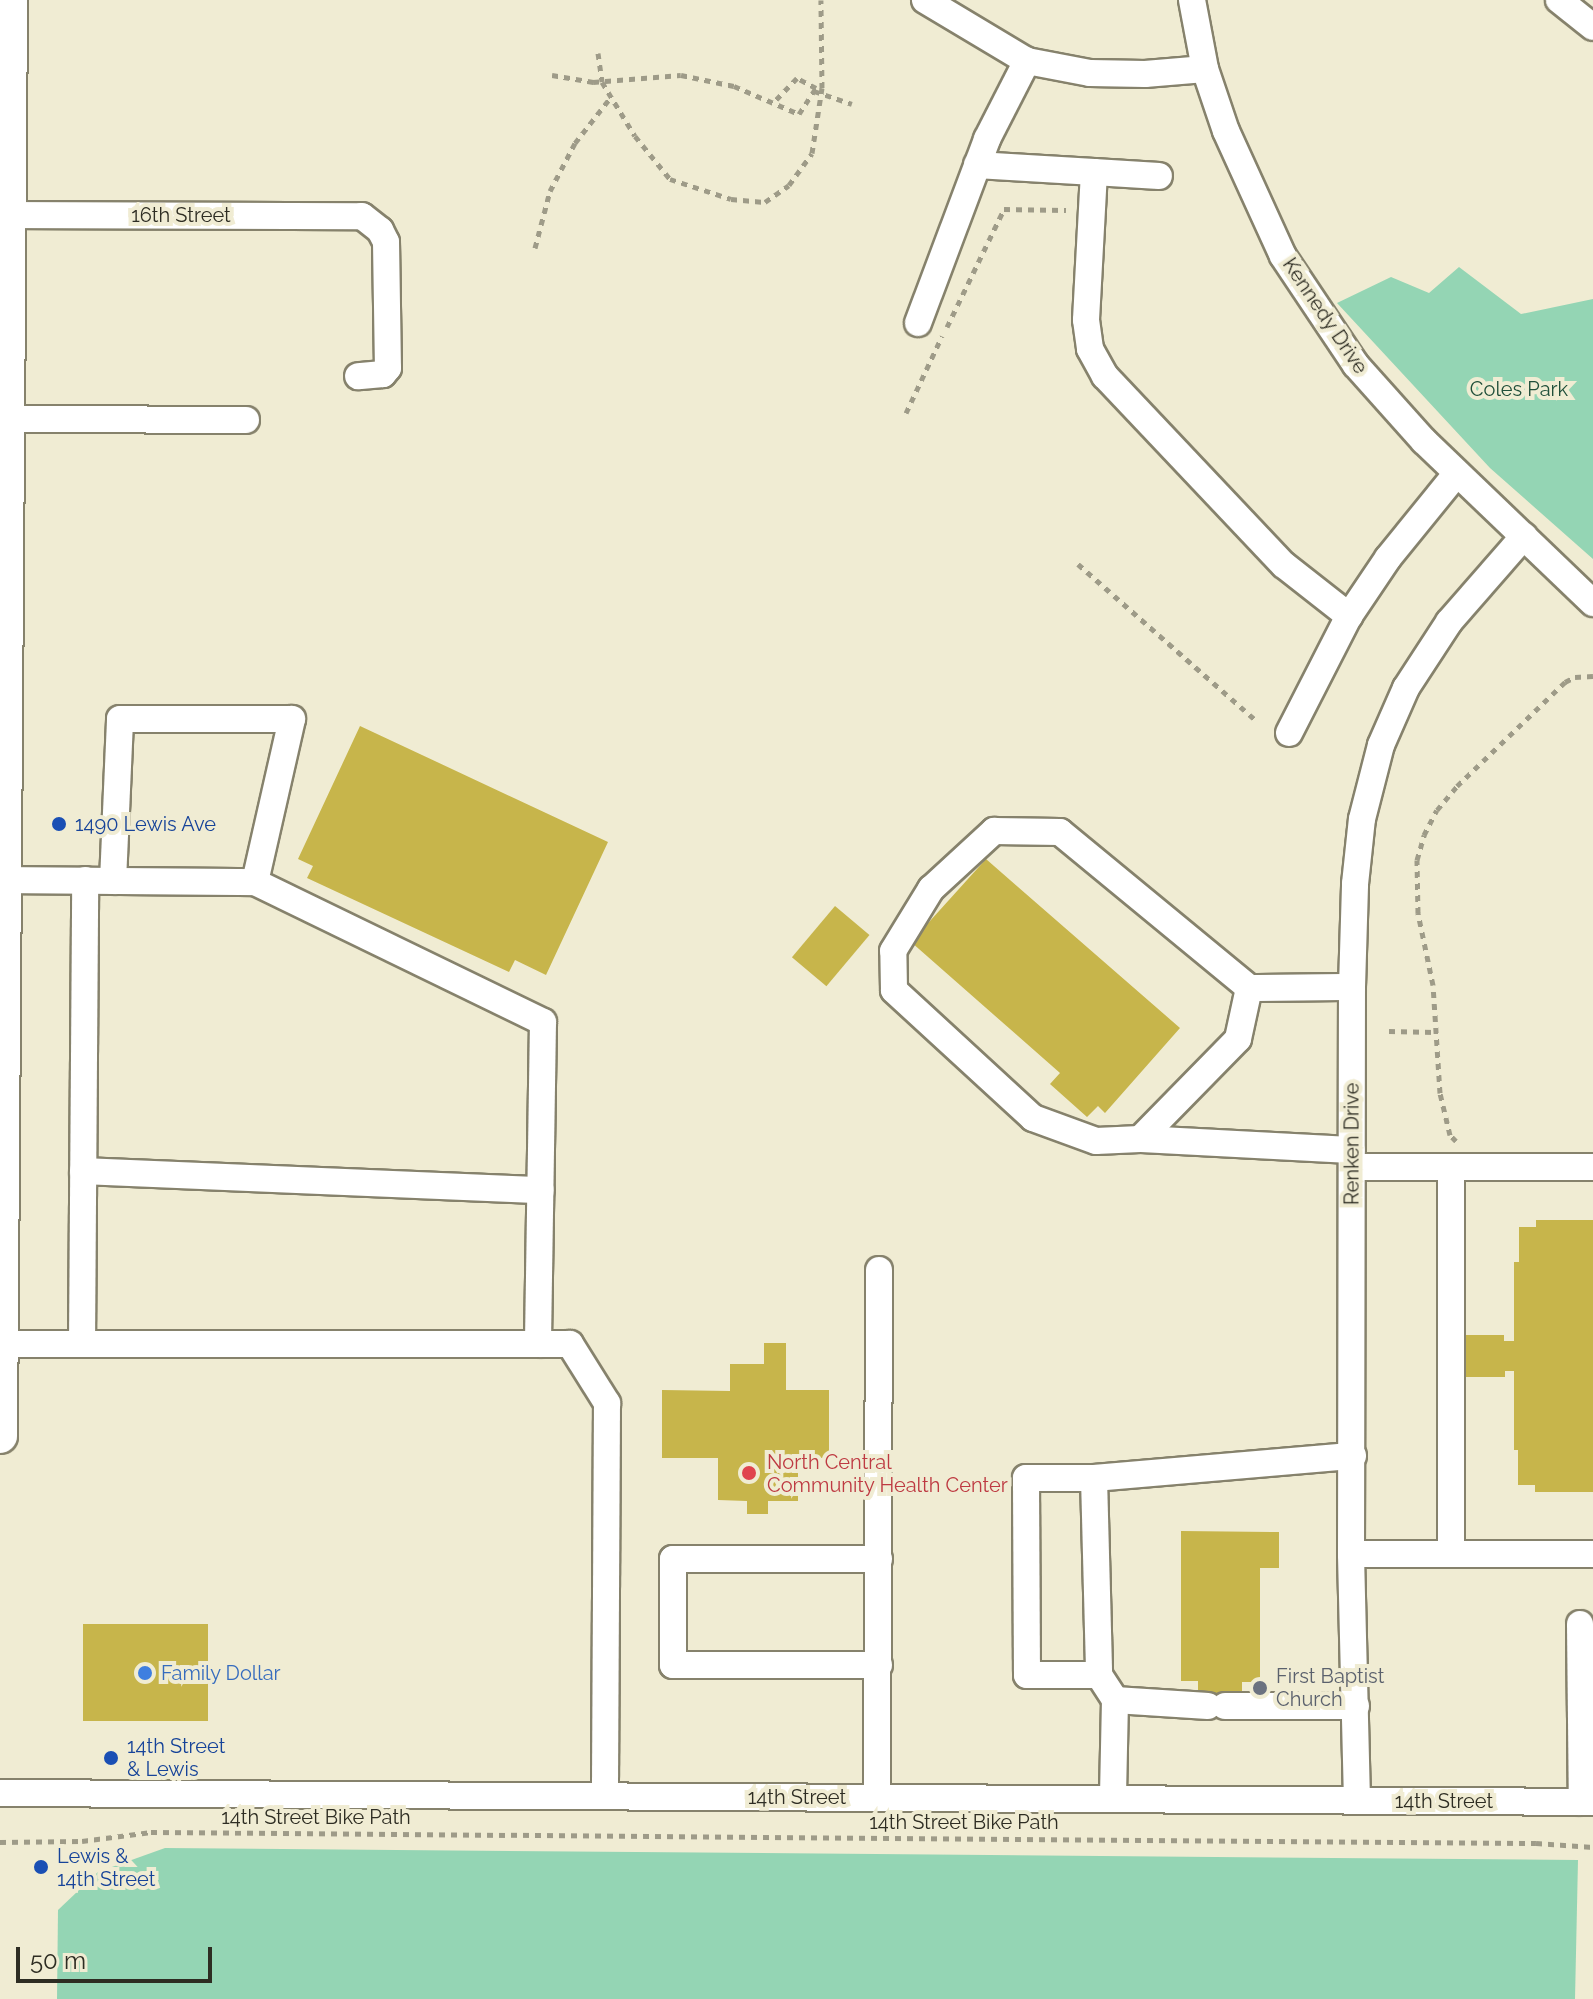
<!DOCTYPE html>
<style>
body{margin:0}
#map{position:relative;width:1593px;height:1999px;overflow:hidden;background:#f0ecd3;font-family:Raleway,sans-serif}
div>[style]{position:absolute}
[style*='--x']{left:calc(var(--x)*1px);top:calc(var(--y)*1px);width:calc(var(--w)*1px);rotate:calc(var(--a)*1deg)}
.green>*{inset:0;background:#94d5b4}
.building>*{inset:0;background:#c7b54b;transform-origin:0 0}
.path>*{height:5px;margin-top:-2.5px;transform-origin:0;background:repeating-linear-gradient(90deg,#9e9b88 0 6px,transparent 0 12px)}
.roads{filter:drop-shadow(2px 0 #86826c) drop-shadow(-2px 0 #86826c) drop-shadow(0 2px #86826c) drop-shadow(0 -2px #86826c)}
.minor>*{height:26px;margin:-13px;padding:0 13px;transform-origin:13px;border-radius:13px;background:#fff}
.major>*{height:34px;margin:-17px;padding:0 17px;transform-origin:17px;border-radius:17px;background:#fff}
.dots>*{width:22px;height:22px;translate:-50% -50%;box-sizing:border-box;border:4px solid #f0ecd3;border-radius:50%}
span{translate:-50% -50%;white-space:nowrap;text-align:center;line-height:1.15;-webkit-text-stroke:8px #f0ecd3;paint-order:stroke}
.street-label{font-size:20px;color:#2e2d23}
.park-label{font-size:20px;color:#204f3a}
.transit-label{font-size:20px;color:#164399}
.left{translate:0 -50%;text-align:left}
.health-label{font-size:20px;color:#be3a42}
.shop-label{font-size:20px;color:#366cbe}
.worship-label{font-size:20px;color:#5b616d}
.scale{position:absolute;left:16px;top:1947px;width:196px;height:36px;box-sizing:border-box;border:4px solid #2e2d23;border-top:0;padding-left:10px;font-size:24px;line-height:28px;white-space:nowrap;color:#2e2d23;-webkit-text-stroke:6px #f0ecd3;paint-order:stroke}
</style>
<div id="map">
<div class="green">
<i style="clip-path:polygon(1459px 267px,1521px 314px,1593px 299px,1593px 559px,1490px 468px,1337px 303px,1391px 277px,1429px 293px)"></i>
<i style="clip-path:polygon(165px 1848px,1578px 1860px,1575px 1999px,57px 1999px,58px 1910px,98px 1872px)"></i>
</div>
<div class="building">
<i style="clip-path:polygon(360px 726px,608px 842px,546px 975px,515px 960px,509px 972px,307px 878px,313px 866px,298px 859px)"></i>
<i style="clip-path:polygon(986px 859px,1180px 1028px,1105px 1113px,1098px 1106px,1087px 1117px,1050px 1084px,1060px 1073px,911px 942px)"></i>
<i style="left:835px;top:906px;width:45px;height:67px;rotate:40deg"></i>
<i style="clip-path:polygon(1536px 1220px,1593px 1220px,1593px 1492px,1535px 1492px,1535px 1485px,1518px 1485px,1518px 1450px,1514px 1450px,1514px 1371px,1505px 1371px,1505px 1377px,1462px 1377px,1462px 1335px,1504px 1335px,1504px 1341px,1514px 1341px,1514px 1262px,1519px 1262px,1519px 1227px,1536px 1227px)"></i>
<i style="clip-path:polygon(764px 1343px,786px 1343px,786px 1390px,829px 1390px,829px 1458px,798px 1458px,798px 1501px,768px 1501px,768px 1514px,747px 1514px,747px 1501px,718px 1500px,718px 1458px,662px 1458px,662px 1390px,730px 1391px,730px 1364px,764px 1364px)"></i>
<i style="clip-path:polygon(1181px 1531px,1279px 1532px,1279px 1568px,1260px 1568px,1260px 1682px,1242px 1682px,1242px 1693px,1230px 1713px,1198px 1694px,1198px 1681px,1181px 1681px)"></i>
<i style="left:83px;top:1624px;width:125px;height:97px"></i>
</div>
<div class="path">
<i style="--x:598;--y:53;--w:29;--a:82"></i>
<i style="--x:602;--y:82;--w:63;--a:58.6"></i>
<i style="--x:635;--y:136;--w:55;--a:50.9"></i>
<i style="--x:670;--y:179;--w:64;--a:18.2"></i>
<i style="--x:731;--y:199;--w:34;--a:5"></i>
<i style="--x:765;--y:202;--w:29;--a:-35"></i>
<i style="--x:789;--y:185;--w:39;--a:-54"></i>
<i style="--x:812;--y:153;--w:66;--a:-81.3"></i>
<i style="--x:822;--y:88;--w:88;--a:-90.7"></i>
<i style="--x:552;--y:75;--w:42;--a:9.7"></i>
<i style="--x:593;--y:82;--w:88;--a:-4.5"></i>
<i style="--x:681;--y:75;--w:54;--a:11.7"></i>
<i style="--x:734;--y:86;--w:71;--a:23.3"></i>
<i style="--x:799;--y:114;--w:31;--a:-57"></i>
<i style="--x:816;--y:88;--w:21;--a:-152"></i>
<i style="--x:797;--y:78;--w:33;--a:134"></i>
<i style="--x:814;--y:91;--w:40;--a:18.9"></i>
<i style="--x:535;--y:248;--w:59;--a:-75.3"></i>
<i style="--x:550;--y:191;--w:54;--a:-62.5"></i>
<i style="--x:575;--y:143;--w:58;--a:-52"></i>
<i style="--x:947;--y:327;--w:131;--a:-64.2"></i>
<i style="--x:1004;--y:209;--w:62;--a:0.9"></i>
<i style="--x:906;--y:413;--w:85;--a:-64.9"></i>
<i style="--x:1078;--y:564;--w:238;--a:41.3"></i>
<i style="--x:1389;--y:1031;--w:46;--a:1.2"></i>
<i style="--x:1456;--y:1141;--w:8;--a:-135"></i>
<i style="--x:1450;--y:1135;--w:43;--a:-103.4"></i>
<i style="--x:1440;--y:1093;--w:108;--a:-93.7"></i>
<i style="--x:1433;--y:985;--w:74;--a:-101.8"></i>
<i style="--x:1418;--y:913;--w:53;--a:-91.1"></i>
<i style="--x:1417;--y:860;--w:26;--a:-74"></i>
<i style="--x:1424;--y:835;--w:28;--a:-63"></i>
<i style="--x:1437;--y:810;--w:31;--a:-50"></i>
<i style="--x:1457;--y:786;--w:150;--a:-43.9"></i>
<i style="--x:1565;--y:682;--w:11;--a:-27"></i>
<i style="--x:1575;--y:677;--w:18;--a:-3"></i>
<i style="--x:0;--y:1842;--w:82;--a:-0.7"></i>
<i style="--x:82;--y:1841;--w:70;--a:-7.4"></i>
<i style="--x:151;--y:1832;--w:1385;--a:0.46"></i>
<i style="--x:1536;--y:1843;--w:57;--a:4"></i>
</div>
<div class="roads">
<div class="minor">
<i style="--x:925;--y:0;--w:119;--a:30.9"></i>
<i style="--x:1027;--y:61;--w:64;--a:10.8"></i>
<i style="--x:1090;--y:73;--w:55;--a:1"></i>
<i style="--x:1145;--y:74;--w:60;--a:-4.8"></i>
<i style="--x:1192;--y:0;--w:70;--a:79.3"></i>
<i style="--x:1205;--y:69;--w:65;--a:71.3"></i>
<i style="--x:1226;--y:131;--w:137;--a:65.5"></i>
<i style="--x:1283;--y:256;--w:131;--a:56.2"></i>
<i style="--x:1356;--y:365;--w:102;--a:48.2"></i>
<i style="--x:1424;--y:441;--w:234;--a:43.8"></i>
<i style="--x:1559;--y:0;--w:43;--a:38.5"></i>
<i style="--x:977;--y:165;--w:117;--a:3.4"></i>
<i style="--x:1094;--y:172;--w:148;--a:93.1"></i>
<i style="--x:1086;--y:320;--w:29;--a:82"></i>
<i style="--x:1090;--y:349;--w:31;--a:61"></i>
<i style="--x:1105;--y:376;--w:260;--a:46.6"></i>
<i style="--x:1284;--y:565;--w:83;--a:38.1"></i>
<i style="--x:1094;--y:172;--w:65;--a:3.5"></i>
<i style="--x:0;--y:215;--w:362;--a:0.2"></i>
<i style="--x:362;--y:216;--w:23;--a:38"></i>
<i style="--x:380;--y:230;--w:13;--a:63"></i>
<i style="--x:386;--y:242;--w:126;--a:89.1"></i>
<i style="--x:388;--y:368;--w:8;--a:130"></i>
<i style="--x:383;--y:374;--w:25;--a:175"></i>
<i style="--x:918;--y:323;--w:197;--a:-69.4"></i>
<i style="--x:987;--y:139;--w:88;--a:-62.9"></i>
<i style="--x:0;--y:419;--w:246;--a:0.2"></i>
<i style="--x:1289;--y:733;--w:131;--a:-62.9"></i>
<i style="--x:1349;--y:616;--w:70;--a:-56.1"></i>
<i style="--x:1388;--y:558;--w:109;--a:-50.9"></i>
<i style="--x:4;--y:880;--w:251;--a:0.5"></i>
<i style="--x:255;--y:882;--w:320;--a:25.9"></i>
<i style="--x:543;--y:1022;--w:322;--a:90.9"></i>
<i style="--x:113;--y:881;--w:162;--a:-87.5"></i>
<i style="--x:120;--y:719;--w:172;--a:0"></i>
<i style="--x:292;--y:719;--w:167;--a:102.8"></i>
<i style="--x:1249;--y:988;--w:52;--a:102.2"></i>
<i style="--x:1238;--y:1039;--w:140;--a:134.4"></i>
<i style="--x:1140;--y:1139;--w:44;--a:177.4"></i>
<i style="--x:1096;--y:1141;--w:67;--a:-159.9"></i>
<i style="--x:1033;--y:1118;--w:189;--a:-137.4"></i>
<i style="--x:894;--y:990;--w:39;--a:-91"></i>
<i style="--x:893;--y:951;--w:73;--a:-58.5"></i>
<i style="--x:931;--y:889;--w:86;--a:-42.6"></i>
<i style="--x:994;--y:831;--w:66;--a:0.9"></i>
<i style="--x:1060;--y:832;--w:245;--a:39.5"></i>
<i style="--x:1249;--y:988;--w:103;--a:-0.6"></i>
<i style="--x:1140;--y:1139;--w:212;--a:3"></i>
<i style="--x:1352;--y:1167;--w:241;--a:0"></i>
<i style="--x:1451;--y:1167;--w:387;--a:90"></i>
<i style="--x:83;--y:1171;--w:458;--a:2.4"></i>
<i style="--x:0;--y:1344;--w:570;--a:0"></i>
<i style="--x:570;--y:1344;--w:70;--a:57.9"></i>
<i style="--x:607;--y:1403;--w:393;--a:90.3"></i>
<i style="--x:82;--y:1344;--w:464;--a:-89.6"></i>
<i style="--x:1094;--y:1478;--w:197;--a:88.5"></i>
<i style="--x:1099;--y:1675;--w:72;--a:180"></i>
<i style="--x:1027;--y:1675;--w:197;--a:-90.3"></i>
<i style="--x:1026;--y:1478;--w:68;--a:0"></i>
<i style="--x:1094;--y:1478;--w:260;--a:-4.9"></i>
<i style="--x:1351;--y:1554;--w:242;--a:0"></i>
<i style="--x:879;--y:1559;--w:206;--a:180"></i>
<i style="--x:673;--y:1559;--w:106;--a:90"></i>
<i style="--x:673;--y:1665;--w:206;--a:0"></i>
<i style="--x:1580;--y:1624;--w:178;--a:89.4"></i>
<i style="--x:1099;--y:1675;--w:30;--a:57"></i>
<i style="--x:1115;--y:1700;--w:99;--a:91.2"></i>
<i style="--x:1115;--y:1700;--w:93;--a:3.7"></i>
<i style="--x:1225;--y:1706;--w:131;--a:0"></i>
<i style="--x:0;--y:1793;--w:1593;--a:0.32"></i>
<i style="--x:877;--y:1798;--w:528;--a:-89.78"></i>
<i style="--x:1357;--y:1801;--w:247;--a:-91.4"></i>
<i style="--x:1351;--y:1554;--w:567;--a:-89.9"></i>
<i style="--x:1352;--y:987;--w:103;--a:-88.3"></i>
<i style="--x:1355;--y:884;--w:65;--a:-83.9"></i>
<i style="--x:1362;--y:819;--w:76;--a:-75.6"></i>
<i style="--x:1381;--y:745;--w:62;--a:-66.3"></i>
<i style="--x:1406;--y:688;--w:79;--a:-56.9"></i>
<i style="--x:1449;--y:622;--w:114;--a:-48.9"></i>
</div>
<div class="major">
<i style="--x:0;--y:1436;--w:1436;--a:-89.6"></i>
</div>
</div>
<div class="dots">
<i style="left:59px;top:824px;background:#1a4fb4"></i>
<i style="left:749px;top:1473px;background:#e0444e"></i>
<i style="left:145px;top:1673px;background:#3f7fe0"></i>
<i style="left:1260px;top:1688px;background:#6b7280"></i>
<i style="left:111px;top:1758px;background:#1a4fb4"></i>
<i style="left:41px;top:1867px;background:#1a4fb4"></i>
</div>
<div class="street-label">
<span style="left:181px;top:215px">16th Street</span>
<span style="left:1325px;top:316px;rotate:56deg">Kennedy Drive</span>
<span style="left:1352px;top:1144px;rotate:-90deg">Renken Drive</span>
<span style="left:797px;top:1797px">14th Street</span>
<span style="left:1444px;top:1801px">14th Street</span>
<span style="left:316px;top:1817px">14th Street Bike Path</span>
<span style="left:964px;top:1822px">14th Street Bike Path</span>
</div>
<div class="park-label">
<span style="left:1519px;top:389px">Coles Park</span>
</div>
<div class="transit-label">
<span class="left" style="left:75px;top:824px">1490 Lewis Ave</span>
<span class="left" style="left:127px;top:1758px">14th Street<br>&amp; Lewis</span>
<span class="left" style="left:57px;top:1868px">Lewis &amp;<br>14th Street</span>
</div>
<div class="health-label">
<span class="left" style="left:767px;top:1474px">North Central<br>Community Health Center</span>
</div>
<div class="shop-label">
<span class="left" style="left:161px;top:1673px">Family Dollar</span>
</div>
<div class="worship-label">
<span class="left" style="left:1276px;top:1688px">First Baptist<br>Church</span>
</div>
<div class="scale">50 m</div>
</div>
